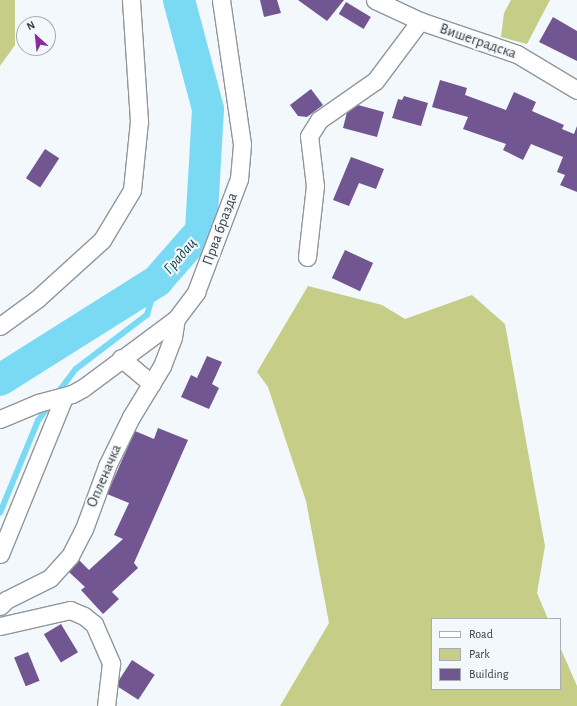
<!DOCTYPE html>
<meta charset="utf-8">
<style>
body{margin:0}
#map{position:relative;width:577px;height:706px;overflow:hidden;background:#f3f8fd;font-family:"Alegreya Sans",sans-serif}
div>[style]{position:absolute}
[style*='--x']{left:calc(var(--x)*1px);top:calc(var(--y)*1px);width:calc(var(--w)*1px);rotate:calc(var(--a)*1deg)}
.green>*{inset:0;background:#c5cd86}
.stream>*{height:5.5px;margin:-2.75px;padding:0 2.75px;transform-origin:2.75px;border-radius:2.75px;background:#7bdaf3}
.river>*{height:32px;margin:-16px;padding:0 16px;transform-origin:16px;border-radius:16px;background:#7bdaf3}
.building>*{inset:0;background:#715691;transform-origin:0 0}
.roads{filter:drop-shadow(1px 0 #91969b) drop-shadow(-1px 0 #91969b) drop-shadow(0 1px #91969b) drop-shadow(0 -1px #91969b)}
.minor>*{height:17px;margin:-8.5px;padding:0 8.5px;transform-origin:8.5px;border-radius:8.5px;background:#fff}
span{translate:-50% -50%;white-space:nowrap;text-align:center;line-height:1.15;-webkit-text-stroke:4px #f3f8fd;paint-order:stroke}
.street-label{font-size:15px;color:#3a3c3e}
.water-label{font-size:16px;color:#1a4550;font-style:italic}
.legend{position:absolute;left:431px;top:618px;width:130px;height:72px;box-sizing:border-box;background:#f3f8fd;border:1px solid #a9adb1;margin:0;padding:5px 7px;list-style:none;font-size:12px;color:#3a3c3e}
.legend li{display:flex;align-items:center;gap:8px;height:20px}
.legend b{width:20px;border:1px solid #a9adb1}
.north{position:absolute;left:16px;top:16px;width:40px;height:40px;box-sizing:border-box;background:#f3f8fd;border:1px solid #a9adb1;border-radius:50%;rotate:333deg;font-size:11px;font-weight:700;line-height:16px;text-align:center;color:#3a3c3e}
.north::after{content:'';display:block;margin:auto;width:14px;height:18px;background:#852d9a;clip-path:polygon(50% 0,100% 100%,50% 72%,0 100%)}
</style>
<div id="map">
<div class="green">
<i style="clip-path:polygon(0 0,15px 0,15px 45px,0 66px)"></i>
<i style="clip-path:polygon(511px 0,550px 0,527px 44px,501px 37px,504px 13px)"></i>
<i style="clip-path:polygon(308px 286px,382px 305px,405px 319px,472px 295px,505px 324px,545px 546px,537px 593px,548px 619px,432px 619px,432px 689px,560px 689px,560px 647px,577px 686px,577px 706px,280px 706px,329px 623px,306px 501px,268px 387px,257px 372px)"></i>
</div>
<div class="stream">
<i style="--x:57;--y:394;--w:31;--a:-53"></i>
<i style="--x:76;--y:369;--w:89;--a:-37.3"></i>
<i style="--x:147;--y:315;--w:35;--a:-74"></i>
<i style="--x:0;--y:513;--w:100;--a:-67.6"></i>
<i style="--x:38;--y:421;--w:21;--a:-55"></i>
</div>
<div class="river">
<i style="--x:0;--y:380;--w:186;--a:-32.2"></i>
<i style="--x:157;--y:281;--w:67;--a:-48.7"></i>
<i style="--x:201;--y:231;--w:122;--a:-86.7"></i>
<i style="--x:208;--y:109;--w:113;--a:-104.9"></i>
</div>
<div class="building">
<i style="clip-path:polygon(260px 0,277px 0,281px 13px,264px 17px)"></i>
<i style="clip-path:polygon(298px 0,344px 0,327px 21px)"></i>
<i style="left:346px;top:2px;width:29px;height:14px;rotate:31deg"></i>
<i style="clip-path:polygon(553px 17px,577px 31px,577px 61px,539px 42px)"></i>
<i style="clip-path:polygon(440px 80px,467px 88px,465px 95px,506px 110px,514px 92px,536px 102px,532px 111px,564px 125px,562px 129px,574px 134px,577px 126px,577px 192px,560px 185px,565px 175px,557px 172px,563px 157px,531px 144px,523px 160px,503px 150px,506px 144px,463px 129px,468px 117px,432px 107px)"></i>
<i style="clip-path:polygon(311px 89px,323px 105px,307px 117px,298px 116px,290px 105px)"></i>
<i style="clip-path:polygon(404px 96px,428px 103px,421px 126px,392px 118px,398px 99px,402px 100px)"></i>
<i style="clip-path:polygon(358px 105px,384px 112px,377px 137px,343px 128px,347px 112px)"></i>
<i style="left:45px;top:149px;width:17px;height:35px;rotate:33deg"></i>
<i style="clip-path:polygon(351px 157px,384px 169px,376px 189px,359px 183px,349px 206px,333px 200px)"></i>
<i style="left:345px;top:250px;width:31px;height:31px;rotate:25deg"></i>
<i style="clip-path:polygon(207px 356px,222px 362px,212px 384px,219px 388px,209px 409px,181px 397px,191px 375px,197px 378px)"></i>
<i style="clip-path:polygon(158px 428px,188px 440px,134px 563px,138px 568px,112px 592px,119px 599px,103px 614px,81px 590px,85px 587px,69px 572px,79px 560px,89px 570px,123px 539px,114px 535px,129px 503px,107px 494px,135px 431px,154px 439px)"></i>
<i style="left:61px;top:624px;width:33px;height:20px;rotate:59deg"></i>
<i style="left:28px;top:652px;width:31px;height:15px;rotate:68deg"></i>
<i style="left:132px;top:660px;width:27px;height:30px;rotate:33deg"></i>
</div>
<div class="roads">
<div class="minor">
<i style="--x:375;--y:0;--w:50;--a:25"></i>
<i style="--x:420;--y:21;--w:102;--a:18.8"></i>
<i style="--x:517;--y:54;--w:70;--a:31"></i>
<i style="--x:307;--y:257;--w:71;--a:-83.6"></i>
<i style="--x:315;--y:186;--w:50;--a:-96.8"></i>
<i style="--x:309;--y:136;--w:19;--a:-58"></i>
<i style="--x:319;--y:120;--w:68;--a:-34.9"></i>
<i style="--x:375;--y:81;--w:75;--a:-53.1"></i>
<i style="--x:0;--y:326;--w:46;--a:-36.1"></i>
<i style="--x:37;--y:299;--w:88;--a:-42.2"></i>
<i style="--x:102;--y:240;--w:58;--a:-59"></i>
<i style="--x:132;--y:190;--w:69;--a:-84.2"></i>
<i style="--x:139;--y:121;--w:121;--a:-93.8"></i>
<i style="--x:121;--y:358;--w:40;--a:40"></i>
<i style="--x:0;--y:419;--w:41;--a:-22.8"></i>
<i style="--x:38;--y:403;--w:35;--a:-15"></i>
<i style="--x:72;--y:394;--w:13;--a:-29"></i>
<i style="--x:83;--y:388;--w:116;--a:-36.6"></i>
<i style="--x:176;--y:319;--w:34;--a:-53"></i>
<i style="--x:196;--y:292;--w:121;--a:-69.2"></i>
<i style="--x:239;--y:179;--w:35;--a:-85"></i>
<i style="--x:242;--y:144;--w:146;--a:-98.3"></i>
<i style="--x:0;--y:554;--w:170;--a:-67.8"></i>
<i style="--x:0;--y:606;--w:8;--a:-45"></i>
<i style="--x:6;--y:600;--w:49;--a:-26.6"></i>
<i style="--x:50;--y:578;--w:30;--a:-48"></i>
<i style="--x:70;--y:556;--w:30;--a:-63"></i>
<i style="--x:84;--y:529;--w:67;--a:-69.9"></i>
<i style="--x:107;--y:466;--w:55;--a:-63.9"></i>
<i style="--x:131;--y:417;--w:60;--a:-58.7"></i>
<i style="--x:162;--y:366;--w:31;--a:-69"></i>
<i style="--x:173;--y:337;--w:18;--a:-81"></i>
<i style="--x:0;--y:626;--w:72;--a:-12.9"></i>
<i style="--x:70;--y:610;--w:15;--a:23"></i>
<i style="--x:84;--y:616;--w:13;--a:39"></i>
<i style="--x:94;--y:624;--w:43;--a:66.4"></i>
<i style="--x:111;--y:663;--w:43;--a:96.6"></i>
</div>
</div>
<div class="street-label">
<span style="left:478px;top:41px;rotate:19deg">Вишеградска</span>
<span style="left:220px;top:229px;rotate:-70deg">Прва бразда</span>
<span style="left:104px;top:476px;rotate:-67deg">Опленачка</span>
</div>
<div class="water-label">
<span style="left:180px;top:256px;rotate:-49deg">Градац</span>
</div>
<ul class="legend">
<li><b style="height:5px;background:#fff"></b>Road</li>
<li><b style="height:11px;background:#c5cd86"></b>Park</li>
<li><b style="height:11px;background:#715691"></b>Building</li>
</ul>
<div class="north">N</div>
</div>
